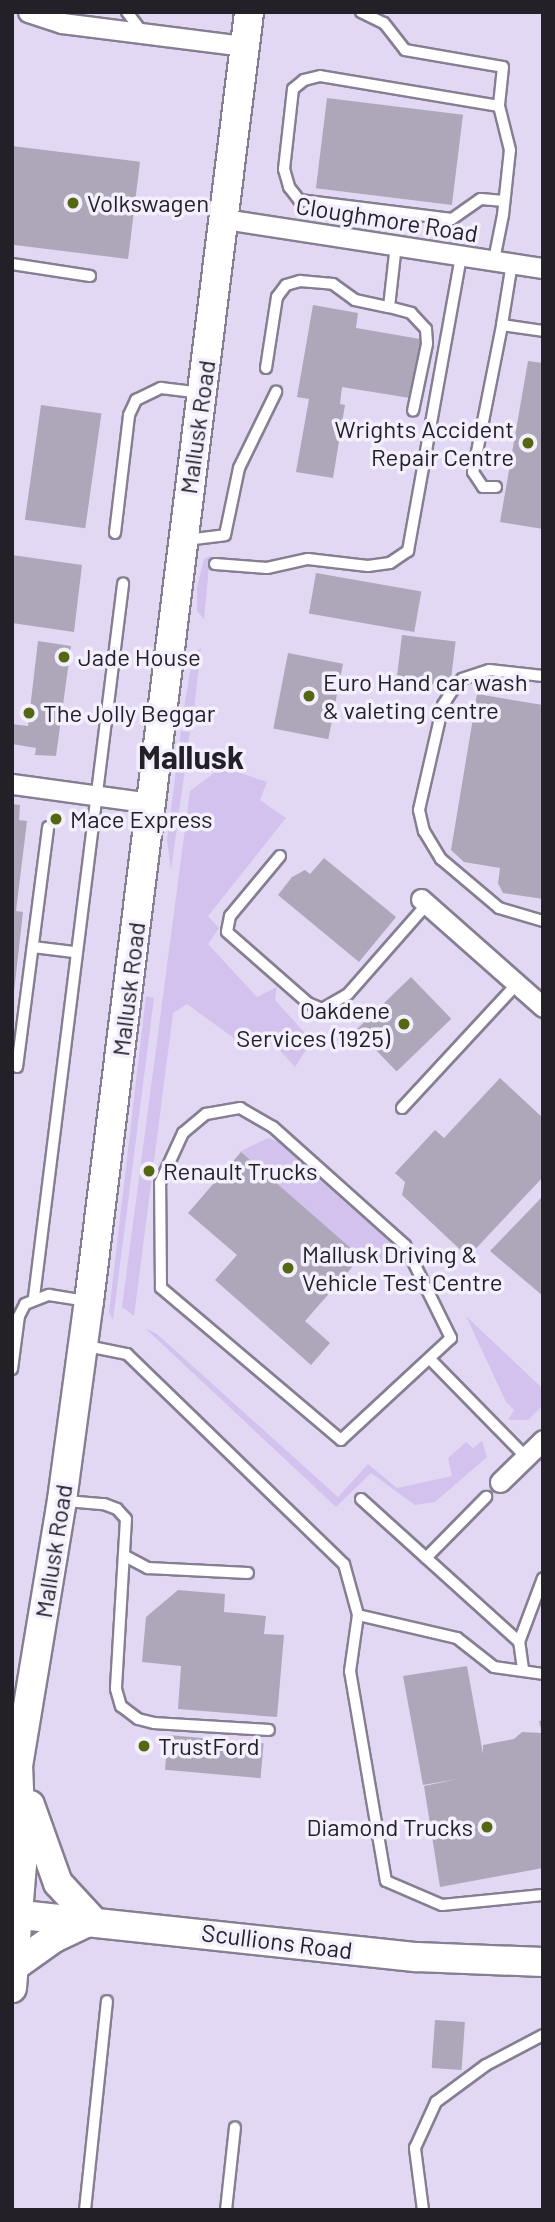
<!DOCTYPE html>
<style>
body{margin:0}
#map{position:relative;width:555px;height:2222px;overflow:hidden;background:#e8e1f5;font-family:Barlow,sans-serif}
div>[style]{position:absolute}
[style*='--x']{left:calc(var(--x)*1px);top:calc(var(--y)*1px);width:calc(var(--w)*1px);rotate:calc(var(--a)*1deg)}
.built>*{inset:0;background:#e2d8f4;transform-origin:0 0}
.green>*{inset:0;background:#d2c2ed}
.building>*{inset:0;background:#aea7ba;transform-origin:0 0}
.roads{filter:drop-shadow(2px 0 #867f92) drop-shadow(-2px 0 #867f92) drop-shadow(0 2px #867f92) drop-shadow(0 -2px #867f92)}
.lane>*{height:10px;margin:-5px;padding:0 5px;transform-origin:5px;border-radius:5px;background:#fff}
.street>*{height:19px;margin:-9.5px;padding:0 9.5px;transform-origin:9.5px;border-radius:9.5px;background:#fff}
.secondary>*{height:28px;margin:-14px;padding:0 14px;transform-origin:14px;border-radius:14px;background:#fff}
.dots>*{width:19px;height:19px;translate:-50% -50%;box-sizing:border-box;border:4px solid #f4effc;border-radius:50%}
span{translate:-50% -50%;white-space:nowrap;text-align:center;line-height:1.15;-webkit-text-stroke:7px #f4effc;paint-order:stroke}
.poi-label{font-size:24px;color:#232027}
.left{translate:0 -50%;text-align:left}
.right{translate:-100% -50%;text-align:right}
.street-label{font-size:24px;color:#232027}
.district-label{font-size:32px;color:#232027;font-weight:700}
.frame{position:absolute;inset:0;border:14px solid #232027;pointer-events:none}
</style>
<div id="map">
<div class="built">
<i style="left:12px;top:12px;width:531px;height:2198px"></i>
</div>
<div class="green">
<i style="clip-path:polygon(210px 556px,204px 619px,197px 611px,197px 587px,204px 559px)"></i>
<i style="clip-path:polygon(201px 648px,193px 719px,182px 720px,193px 654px)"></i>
<i style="clip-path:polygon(181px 731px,190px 732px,171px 870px,167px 840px)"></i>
<i style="clip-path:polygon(222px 767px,267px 782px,260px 800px,286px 818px,208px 916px,219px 928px,208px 944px,257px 997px,277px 987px,275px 1000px,312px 1041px,295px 1067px,267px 1036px,242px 1044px,187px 1004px,173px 1013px,134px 1316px,122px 1307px,190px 791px)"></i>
<i style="clip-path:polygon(146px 996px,154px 998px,113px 1320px,109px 1312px)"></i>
<i style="clip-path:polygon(268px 1138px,284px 1144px,391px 1243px,392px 1253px,386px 1260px,380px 1263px,361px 1257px,239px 1152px)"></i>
<i style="clip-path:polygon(466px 1316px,543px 1389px,543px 1405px,528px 1420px,508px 1420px,514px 1410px,506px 1402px)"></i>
<i style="clip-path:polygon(145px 1328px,157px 1334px,338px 1497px,368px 1464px,397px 1488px,452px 1476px,448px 1458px,466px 1442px,473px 1448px,482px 1441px,487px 1457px,435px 1502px,415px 1505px,371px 1473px,336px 1507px)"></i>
</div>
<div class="building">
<i style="left:327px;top:98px;width:137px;height:91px;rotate:7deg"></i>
<i style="left:12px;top:146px;width:129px;height:98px;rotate:7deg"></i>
<i style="clip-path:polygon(313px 305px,358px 313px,356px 328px,426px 340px,416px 399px,342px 387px,340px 404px,345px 405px,333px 478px,296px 472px,309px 399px,297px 397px)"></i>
<i style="clip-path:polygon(528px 361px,543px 363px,543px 529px,500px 522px)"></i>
<i style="left:41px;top:405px;width:61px;height:116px;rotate:8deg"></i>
<i style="clip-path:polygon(12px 555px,82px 565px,74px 632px,12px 623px)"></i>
<i style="left:316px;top:573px;width:107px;height:41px;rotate:10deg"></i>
<i style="left:402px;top:635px;width:54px;height:45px;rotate:7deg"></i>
<i style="clip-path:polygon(38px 641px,71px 646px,56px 756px,35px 755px,36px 748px,12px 744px,12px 724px,28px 726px)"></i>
<i style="left:288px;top:653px;width:56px;height:77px;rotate:11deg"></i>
<i style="clip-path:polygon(477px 694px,543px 705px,543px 899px,503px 893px,498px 883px,500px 868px,464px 862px,451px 850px)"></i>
<i style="clip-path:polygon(12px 804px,20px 805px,19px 820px,27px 821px,16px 911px,23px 912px,14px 992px)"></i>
<i style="clip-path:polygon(324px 858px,396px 917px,359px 962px,278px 895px,292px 877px,305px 870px,310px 874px)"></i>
<i style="left:411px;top:977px;width:58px;height:76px;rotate:46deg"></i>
<i style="clip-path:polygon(500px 1078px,543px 1118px,543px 1177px,468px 1257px,402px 1195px,405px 1182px,395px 1173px,435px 1130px,444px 1138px)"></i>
<i style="clip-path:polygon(241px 1152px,361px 1257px,305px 1321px,330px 1343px,311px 1365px,215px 1280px,237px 1255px,188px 1213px)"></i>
<i style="clip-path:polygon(543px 1196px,543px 1296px,490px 1251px)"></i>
<i style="clip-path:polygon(178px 1590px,225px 1594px,224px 1612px,266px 1616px,264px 1634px,284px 1635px,277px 1717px,178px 1709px,181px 1666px,142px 1662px,146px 1617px)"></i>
<i style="clip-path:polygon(467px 1666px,483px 1754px,483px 1745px,514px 1739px,522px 1732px,542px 1733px,539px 1721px,543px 1720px,543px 1868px,440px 1887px,424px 1786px,458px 1779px,423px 1785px,403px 1676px)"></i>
<i style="left:168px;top:1735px;width:96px;height:35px;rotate:5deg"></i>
<i style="left:435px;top:2020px;width:30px;height:48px;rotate:4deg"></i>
</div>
<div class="roads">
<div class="lane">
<i style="--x:127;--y:12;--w:26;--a:53"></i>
<i style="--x:361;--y:12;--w:25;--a:26"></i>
<i style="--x:384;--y:23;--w:34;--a:52"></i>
<i style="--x:405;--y:50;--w:99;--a:9.8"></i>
<i style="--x:503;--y:67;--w:39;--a:96"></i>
<i style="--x:494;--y:260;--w:46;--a:-78.7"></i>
<i style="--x:503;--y:215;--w:65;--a:-83.9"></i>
<i style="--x:510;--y:150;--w:45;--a:-104"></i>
<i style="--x:499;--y:106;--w:181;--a:-170.5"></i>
<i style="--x:320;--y:76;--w:16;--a:166"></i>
<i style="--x:304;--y:80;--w:14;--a:141"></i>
<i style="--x:293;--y:89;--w:81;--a:96.4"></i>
<i style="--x:284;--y:169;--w:19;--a:74"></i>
<i style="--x:289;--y:187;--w:16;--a:52"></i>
<i style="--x:299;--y:200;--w:154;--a:7.1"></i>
<i style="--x:452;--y:219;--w:35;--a:-35"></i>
<i style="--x:481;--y:199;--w:23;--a:5"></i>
<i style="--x:512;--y:263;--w:63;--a:99.2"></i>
<i style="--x:502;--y:325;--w:41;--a:8.3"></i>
<i style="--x:12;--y:264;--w:79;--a:8.7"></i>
<i style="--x:389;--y:307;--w:23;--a:15"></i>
<i style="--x:411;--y:313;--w:22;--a:47"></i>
<i style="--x:426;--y:329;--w:15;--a:86"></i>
<i style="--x:427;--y:344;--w:68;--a:101.8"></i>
<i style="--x:266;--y:368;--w:72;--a:-81.2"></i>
<i style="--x:277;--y:297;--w:15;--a:-53"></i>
<i style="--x:286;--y:285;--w:15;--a:-16"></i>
<i style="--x:300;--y:281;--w:33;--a:5"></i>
<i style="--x:333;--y:284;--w:27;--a:36"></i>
<i style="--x:355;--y:300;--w:35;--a:12"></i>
<i style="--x:389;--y:307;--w:62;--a:-83.6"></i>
<i style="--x:496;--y:487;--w:13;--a:180"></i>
<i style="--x:483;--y:487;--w:18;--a:-124"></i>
<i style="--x:473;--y:472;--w:150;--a:-78.8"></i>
<i style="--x:115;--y:533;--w:119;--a:-83.2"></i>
<i style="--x:129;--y:415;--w:17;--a:-65"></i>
<i style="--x:136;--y:400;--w:28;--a:-26"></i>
<i style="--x:161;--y:388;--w:39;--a:7"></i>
<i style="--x:186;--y:540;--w:39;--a:-7"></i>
<i style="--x:225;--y:535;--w:68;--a:-78.2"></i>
<i style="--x:239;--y:468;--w:85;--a:-64"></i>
<i style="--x:215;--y:564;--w:52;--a:4.4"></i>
<i style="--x:267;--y:568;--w:42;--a:-12.4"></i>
<i style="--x:308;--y:559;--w:60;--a:6.7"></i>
<i style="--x:368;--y:566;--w:22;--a:-8"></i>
<i style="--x:390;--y:563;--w:22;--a:-34"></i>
<i style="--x:408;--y:551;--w:301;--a:-79.8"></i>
<i style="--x:543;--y:676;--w:54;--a:-173.7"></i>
<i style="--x:489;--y:670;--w:28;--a:162"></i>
<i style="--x:462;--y:679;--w:12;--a:132"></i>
<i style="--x:454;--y:688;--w:20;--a:123"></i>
<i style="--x:443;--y:705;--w:108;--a:102.9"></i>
<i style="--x:419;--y:810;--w:22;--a:77"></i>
<i style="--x:424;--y:831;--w:33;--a:59"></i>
<i style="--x:441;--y:859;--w:76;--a:40.2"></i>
<i style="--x:499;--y:908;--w:46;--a:16.5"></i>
<i style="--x:280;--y:856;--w:78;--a:129.8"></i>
<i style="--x:230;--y:916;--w:16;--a:101"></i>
<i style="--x:227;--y:932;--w:108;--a:41.2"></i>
<i style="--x:308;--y:1003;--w:15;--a:23"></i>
<i style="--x:322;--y:1009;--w:30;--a:-30"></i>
<i style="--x:348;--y:994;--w:120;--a:-48.7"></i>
<i style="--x:33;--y:947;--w:41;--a:7"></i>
<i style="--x:17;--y:1067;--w:242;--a:-82.6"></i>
<i style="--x:240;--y:1108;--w:38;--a:30"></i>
<i style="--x:273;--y:1127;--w:177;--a:41.8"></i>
<i style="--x:405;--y:1245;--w:104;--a:63.7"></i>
<i style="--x:451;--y:1338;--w:150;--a:137.2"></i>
<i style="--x:341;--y:1440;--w:236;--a:-139.8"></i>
<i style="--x:161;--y:1288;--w:105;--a:-90.5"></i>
<i style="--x:160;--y:1183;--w:55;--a:-65.3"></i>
<i style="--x:183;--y:1133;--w:30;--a:-40"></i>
<i style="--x:206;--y:1114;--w:35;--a:-10"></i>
<i style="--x:402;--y:1108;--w:168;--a:-47.2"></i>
<i style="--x:34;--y:1297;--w:719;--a:-82.88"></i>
<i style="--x:87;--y:1346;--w:41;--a:11.3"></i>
<i style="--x:127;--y:1354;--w:302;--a:44.1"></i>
<i style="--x:344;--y:1564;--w:53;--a:74.6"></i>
<i style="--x:358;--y:1615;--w:57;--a:98.1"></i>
<i style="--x:350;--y:1671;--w:213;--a:80.3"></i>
<i style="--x:386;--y:1881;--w:61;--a:23.2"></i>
<i style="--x:442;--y:1905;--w:101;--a:-5.7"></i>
<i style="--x:430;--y:1359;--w:137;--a:45.6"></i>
<i style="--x:12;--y:1369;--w:53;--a:-82.5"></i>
<i style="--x:19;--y:1316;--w:13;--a:-63"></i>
<i style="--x:25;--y:1304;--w:26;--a:-21"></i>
<i style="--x:49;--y:1295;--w:39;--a:9"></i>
<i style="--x:361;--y:1499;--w:213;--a:42.1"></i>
<i style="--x:66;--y:1501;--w:38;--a:5"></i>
<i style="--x:104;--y:1504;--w:14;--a:21"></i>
<i style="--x:117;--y:1509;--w:13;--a:48"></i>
<i style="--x:126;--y:1519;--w:170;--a:93.4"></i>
<i style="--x:116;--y:1689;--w:18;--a:74"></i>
<i style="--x:121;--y:1706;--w:21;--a:37"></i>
<i style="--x:138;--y:1719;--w:16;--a:14"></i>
<i style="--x:154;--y:1723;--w:115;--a:3.5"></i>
<i style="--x:127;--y:1557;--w:24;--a:28"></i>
<i style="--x:148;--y:1568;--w:100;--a:2.9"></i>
<i style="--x:426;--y:1558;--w:86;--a:-45.5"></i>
<i style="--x:358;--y:1615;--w:102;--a:13.1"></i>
<i style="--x:457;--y:1638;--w:47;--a:38.1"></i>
<i style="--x:494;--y:1667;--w:49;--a:8.1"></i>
<i style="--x:523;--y:1669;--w:27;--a:-98"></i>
<i style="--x:519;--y:1642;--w:68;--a:-69.4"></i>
<i style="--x:85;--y:2210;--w:210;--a:-84"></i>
<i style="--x:226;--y:2210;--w:83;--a:-83.8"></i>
<i style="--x:423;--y:2210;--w:63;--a:-97.4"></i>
<i style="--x:415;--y:2148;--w:51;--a:-65.5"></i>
<i style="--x:436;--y:2102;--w:62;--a:-36.5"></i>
<i style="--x:486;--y:2065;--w:64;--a:-27.8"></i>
</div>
<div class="street">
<i style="--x:28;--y:12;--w:36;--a:18"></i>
<i style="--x:62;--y:23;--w:184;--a:7.2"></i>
<i style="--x:225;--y:219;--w:322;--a:8.8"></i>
<i style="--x:12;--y:784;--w:139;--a:7.8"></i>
<i style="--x:421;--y:899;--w:163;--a:41.5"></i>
<i style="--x:500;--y:1482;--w:60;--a:-44.3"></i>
</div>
<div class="secondary">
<i style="--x:30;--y:1805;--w:83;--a:70.3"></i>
<i style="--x:58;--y:1883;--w:50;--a:47.4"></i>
<i style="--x:12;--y:1914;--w:407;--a:6.1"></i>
<i style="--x:417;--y:1957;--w:126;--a:2.3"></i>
<i style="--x:16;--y:1965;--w:47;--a:-35.4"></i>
<i style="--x:54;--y:1938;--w:42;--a:-25.3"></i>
<i style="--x:12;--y:1988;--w:124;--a:-85.4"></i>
<i style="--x:22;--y:1864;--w:98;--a:-92.3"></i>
<i style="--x:18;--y:1766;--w:270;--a:-80.6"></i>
<i style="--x:62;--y:1500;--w:201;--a:-82.3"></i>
<i style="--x:89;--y:1301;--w:1299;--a:-82.92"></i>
</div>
</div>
<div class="dots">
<i style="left:73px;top:203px;background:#546712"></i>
<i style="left:528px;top:443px;background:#546712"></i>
<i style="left:64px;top:657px;background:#546712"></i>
<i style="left:309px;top:696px;background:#546712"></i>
<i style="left:29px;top:713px;background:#546712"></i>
<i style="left:56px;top:819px;background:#546712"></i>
<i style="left:404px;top:1024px;background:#546712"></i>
<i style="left:149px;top:1171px;background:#546712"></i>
<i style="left:288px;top:1268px;background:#546712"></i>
<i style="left:144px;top:1746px;background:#546712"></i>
<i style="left:487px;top:1827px;background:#546712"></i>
</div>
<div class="poi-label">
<span class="left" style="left:87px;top:203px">Volkswagen</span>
<span class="right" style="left:514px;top:443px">Wrights Accident<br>Repair Centre</span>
<span class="left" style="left:78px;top:657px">Jade House</span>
<span class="left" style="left:323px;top:696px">Euro Hand car wash<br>&amp; valeting centre</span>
<span class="left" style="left:43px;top:713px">The Jolly Beggar</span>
<span class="left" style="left:70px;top:819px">Mace Express</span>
<span class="right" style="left:390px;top:1024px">Oakdene<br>Services (1925)</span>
<span class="left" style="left:163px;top:1171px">Renault Trucks</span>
<span class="left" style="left:302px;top:1268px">Mallusk Driving &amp;<br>Vehicle Test Centre</span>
<span class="left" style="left:158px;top:1746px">TrustFord</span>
<span class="right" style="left:473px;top:1827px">Diamond Trucks</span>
</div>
<div class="street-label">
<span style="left:387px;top:219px;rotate:9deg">Cloughmore Road</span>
<span style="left:197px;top:427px;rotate:-82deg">Mallusk Road</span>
<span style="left:128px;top:989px;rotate:-83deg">Mallusk Road</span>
<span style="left:53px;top:1551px;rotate:-81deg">Mallusk Road</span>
<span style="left:277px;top:1941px;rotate:7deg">Scullions Road</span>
</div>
<div class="district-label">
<span style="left:191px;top:756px">Mallusk</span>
</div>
<div class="frame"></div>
</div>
